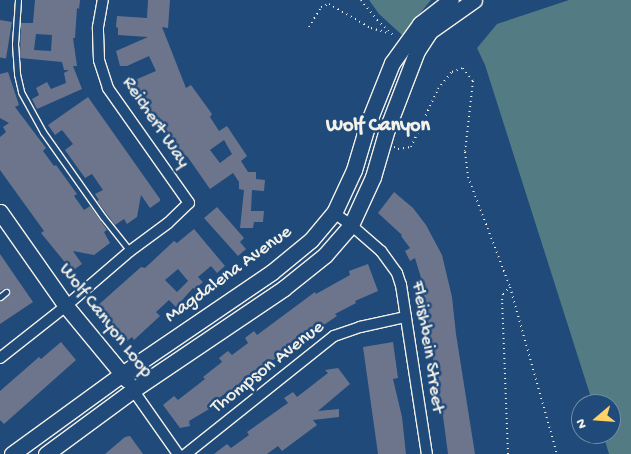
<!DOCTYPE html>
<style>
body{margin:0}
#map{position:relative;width:631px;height:454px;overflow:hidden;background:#1f4a7a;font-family:"Gochi Hand",sans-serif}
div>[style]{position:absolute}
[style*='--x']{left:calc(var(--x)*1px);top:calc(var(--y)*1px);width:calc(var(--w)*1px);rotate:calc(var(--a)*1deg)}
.green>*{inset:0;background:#527b83}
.building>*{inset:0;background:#6d758d;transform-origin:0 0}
.path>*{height:2px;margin-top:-1px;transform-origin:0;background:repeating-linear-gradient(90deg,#f4f1e8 0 1px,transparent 0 5px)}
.roads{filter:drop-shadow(1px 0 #f4f1e8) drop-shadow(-1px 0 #f4f1e8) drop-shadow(0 1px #f4f1e8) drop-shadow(0 -1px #f4f1e8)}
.lane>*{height:5px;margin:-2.5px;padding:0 2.5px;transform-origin:2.5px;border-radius:2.5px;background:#1f4a7a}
.street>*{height:10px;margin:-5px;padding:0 5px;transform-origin:5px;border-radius:5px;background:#1f4a7a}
.secondary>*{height:15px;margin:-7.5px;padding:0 7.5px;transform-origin:7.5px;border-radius:7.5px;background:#1f4a7a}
span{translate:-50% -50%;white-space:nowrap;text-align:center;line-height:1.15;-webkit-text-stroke:5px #1f4a7a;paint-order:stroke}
.street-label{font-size:19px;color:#f4f1e8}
.neighbourhood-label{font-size:20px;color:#f4f1e8;font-weight:700}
.north{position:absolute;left:571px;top:394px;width:50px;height:50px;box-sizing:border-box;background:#1f4a7a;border:1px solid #748da6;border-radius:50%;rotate:252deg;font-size:14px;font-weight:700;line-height:20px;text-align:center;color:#f4f1e8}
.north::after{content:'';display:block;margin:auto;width:18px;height:22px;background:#ffd166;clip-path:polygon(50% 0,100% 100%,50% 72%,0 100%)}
</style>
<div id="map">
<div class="green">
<i style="clip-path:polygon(369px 0,431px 0,402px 35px,379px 14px)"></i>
<i style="clip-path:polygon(569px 0,631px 0,631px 454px,609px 454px,603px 434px,611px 434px,611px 404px,593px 404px,485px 65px,477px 48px,497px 24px)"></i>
</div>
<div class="building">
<i style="clip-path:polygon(evenodd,35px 0,80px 0,79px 9px,77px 8px,75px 38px,73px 38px,77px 66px,73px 66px,82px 89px,37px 109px,32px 99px,39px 95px,36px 88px,47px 82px,51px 89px,66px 83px,64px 73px,69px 70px,64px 70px,62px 62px,20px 58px,21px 23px,33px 23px,35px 0,36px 34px,52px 35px,51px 51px,34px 50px,36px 34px)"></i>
<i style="clip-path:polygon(evenodd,148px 0,170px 0,168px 28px,162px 27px,186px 88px,191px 85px,212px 114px,210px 117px,219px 131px,227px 126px,247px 156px,241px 161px,248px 172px,256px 172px,256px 179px,265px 180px,264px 191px,252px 190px,251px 211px,264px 211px,263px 222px,254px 222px,253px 228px,240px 228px,244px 190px,239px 189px,239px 182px,233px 173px,210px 189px,187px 156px,185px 158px,177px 146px,175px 148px,154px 117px,148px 115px,137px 99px,130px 82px,156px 71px,149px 56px,127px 66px,120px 66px,116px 51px,148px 37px,118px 35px,118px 28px,116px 27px,117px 16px,147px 18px,148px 0,224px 140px,232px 154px,220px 163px,210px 150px,224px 140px)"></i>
<i style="left:0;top:20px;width:12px;height:37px;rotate:9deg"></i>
<i style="clip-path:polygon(8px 72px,19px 105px,15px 107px,46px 148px,43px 151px,54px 166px,56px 165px,77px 194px,74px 196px,84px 210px,90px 206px,107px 230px,104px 232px,110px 243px,94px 255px,73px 251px,82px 264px,72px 271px,41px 233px,44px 231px,0 170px,0 137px,6px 132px,3px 127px,9px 123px,0 118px,0 74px)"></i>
<i style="clip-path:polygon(88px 97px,160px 199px,160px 201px,150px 208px,141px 195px,137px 217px,127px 224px,124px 219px,115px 225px,97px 201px,99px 200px,95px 194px,103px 190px,92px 174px,85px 178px,65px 150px,73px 144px,62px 130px,55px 135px,48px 125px)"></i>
<i style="clip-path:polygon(394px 192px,413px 208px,426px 225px,442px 255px,452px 297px,456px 334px,475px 454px,448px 454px,441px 401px,435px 402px,434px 391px,437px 390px,436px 378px,432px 353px,429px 354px,427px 342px,430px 342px,422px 291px,419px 292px,417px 282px,422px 281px,415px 258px,410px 261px,405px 251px,410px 248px,401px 236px,402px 235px,378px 213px)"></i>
<i style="clip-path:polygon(217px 207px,244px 238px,240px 242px,246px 249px,238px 256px,204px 218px)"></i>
<i style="clip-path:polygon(evenodd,194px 229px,225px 266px,217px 273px,211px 266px,198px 277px,203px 282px,195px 289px,193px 288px,176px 307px,169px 300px,156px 312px,160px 316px,134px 340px,132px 337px,127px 341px,96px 307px,141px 267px,145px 268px,174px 241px,177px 243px,194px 229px,178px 269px,188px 281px,177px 292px,165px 280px,178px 269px)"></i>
<i style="clip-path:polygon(0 254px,33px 302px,0 324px,0 301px,10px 292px,6px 288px,0 291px)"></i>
<i style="clip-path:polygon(368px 264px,378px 291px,355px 301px,356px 303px,335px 314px,337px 316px,309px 335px,306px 331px,296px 338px,274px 356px,276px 358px,246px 378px,248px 382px,230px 396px,227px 392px,214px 402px,216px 405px,189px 421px,190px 426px,180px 428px,163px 405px,174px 396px,178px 400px,205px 379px,203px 377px,222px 362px,219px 358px,228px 351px,232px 355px,248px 343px,245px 338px,254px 331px,257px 335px,315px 292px,316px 294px,350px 275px,349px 271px)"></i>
<i style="clip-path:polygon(61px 342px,76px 360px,4px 424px,0 420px,0 391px,39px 357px,41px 359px)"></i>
<i style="clip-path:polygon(393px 342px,398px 378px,393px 379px,402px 417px,406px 454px,378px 454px,363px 347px)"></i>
<i style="clip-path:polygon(338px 368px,350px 384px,318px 411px,339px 409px,339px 417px,313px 420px,317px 425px,282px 451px,278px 446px,267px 454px,214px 454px,227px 444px,231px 448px,249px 435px,247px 432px,288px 403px,284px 398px,293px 392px,297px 397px,328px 373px,325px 370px)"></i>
<i style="clip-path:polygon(130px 436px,143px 454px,105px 454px,125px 437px)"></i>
</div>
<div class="path">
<i style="--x:361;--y:0;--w:26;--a:51"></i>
<i style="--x:377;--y:20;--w:25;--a:43"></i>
<i style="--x:309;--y:27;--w:23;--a:-59"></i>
<i style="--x:321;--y:7;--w:9;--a:-21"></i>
<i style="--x:329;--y:4;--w:48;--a:29.7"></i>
<i style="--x:371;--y:28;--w:19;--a:16"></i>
<i style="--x:394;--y:147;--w:4;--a:27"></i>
<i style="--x:398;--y:149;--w:13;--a:-9"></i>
<i style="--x:411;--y:147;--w:64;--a:-65"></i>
<i style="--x:438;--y:89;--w:22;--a:-51"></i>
<i style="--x:452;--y:72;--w:12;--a:-20"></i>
<i style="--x:463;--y:68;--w:16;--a:52"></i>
<i style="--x:473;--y:81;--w:71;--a:96.4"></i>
<i style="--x:465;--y:152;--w:25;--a:83"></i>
<i style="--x:468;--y:177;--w:118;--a:69.1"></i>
<i style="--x:510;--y:287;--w:173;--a:74.3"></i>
<i style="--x:508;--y:454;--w:154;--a:-92.2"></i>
<i style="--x:502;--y:300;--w:6;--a:-81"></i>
<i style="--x:503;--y:294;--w:10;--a:-45"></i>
</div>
<div class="roads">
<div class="lane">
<i style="--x:18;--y:0;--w:44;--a:93.9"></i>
<i style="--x:15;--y:44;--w:30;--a:86"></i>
<i style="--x:17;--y:74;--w:18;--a:77"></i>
<i style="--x:21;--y:92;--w:46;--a:61.2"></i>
<i style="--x:43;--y:132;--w:104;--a:54.8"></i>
<i style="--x:103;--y:217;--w:43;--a:51.5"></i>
<i style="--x:0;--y:297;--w:8;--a:-40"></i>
</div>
<div class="street">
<i style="--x:334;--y:213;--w:21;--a:35"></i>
<i style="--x:351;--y:225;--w:40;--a:41"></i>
<i style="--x:381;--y:251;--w:27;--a:54"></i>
<i style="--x:397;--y:273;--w:13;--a:72"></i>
<i style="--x:401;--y:285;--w:171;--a:81.3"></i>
<i style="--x:0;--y:358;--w:84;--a:-38.2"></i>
<i style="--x:66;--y:306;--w:84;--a:-40.7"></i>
<i style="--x:130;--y:251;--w:47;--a:-36.4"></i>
<i style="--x:168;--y:223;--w:29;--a:-44"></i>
<i style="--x:189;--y:203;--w:141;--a:-125.2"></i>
<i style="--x:108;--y:88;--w:29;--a:-108"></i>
<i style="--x:99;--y:60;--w:33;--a:-92"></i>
<i style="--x:98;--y:27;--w:27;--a:-80"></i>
<i style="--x:133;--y:390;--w:78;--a:54.9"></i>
<i style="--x:186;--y:454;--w:189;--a:-38.6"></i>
<i style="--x:334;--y:336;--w:28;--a:-19"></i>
<i style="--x:360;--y:327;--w:47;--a:-12.3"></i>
</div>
<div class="secondary">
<i style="--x:0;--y:212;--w:115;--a:54.9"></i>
<i style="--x:66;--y:306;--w:96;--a:50.5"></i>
<i style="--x:12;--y:454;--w:136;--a:-36"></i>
<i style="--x:122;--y:374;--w:181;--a:-34.2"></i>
<i style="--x:272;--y:272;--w:50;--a:-39.4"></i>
<i style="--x:311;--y:240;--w:35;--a:-50"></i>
<i style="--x:334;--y:213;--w:47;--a:-65.1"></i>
<i style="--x:354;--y:170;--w:49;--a:-73.4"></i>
<i style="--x:368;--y:123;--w:65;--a:-68.2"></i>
<i style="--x:392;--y:63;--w:48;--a:-54.3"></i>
<i style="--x:420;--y:24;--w:39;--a:-38"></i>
<i style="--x:46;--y:454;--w:108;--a:-36.3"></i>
<i style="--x:133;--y:390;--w:182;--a:-34"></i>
<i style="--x:284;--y:288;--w:53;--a:-38.8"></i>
<i style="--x:325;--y:255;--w:40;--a:-49"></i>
<i style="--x:351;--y:225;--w:53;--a:-65.4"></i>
<i style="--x:373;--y:177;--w:50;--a:-73.7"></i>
<i style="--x:387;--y:129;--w:84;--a:-69"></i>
<i style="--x:417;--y:51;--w:24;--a:-57"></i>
<i style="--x:430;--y:31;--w:54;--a:-35.2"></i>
</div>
</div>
<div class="street-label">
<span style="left:155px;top:123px;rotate:56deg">Reichert Way</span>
<span style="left:229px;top:275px;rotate:-36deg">Magdalena Avenue</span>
<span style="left:105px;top:321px;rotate:52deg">Wolf Canyon Loop</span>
<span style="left:427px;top:347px;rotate:81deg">Fleishbein Street</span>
<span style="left:268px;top:368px;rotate:-38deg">Thompson Avenue</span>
</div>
<div class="neighbourhood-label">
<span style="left:378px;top:126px">Wolf Canyon</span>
</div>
<div class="north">N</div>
</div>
